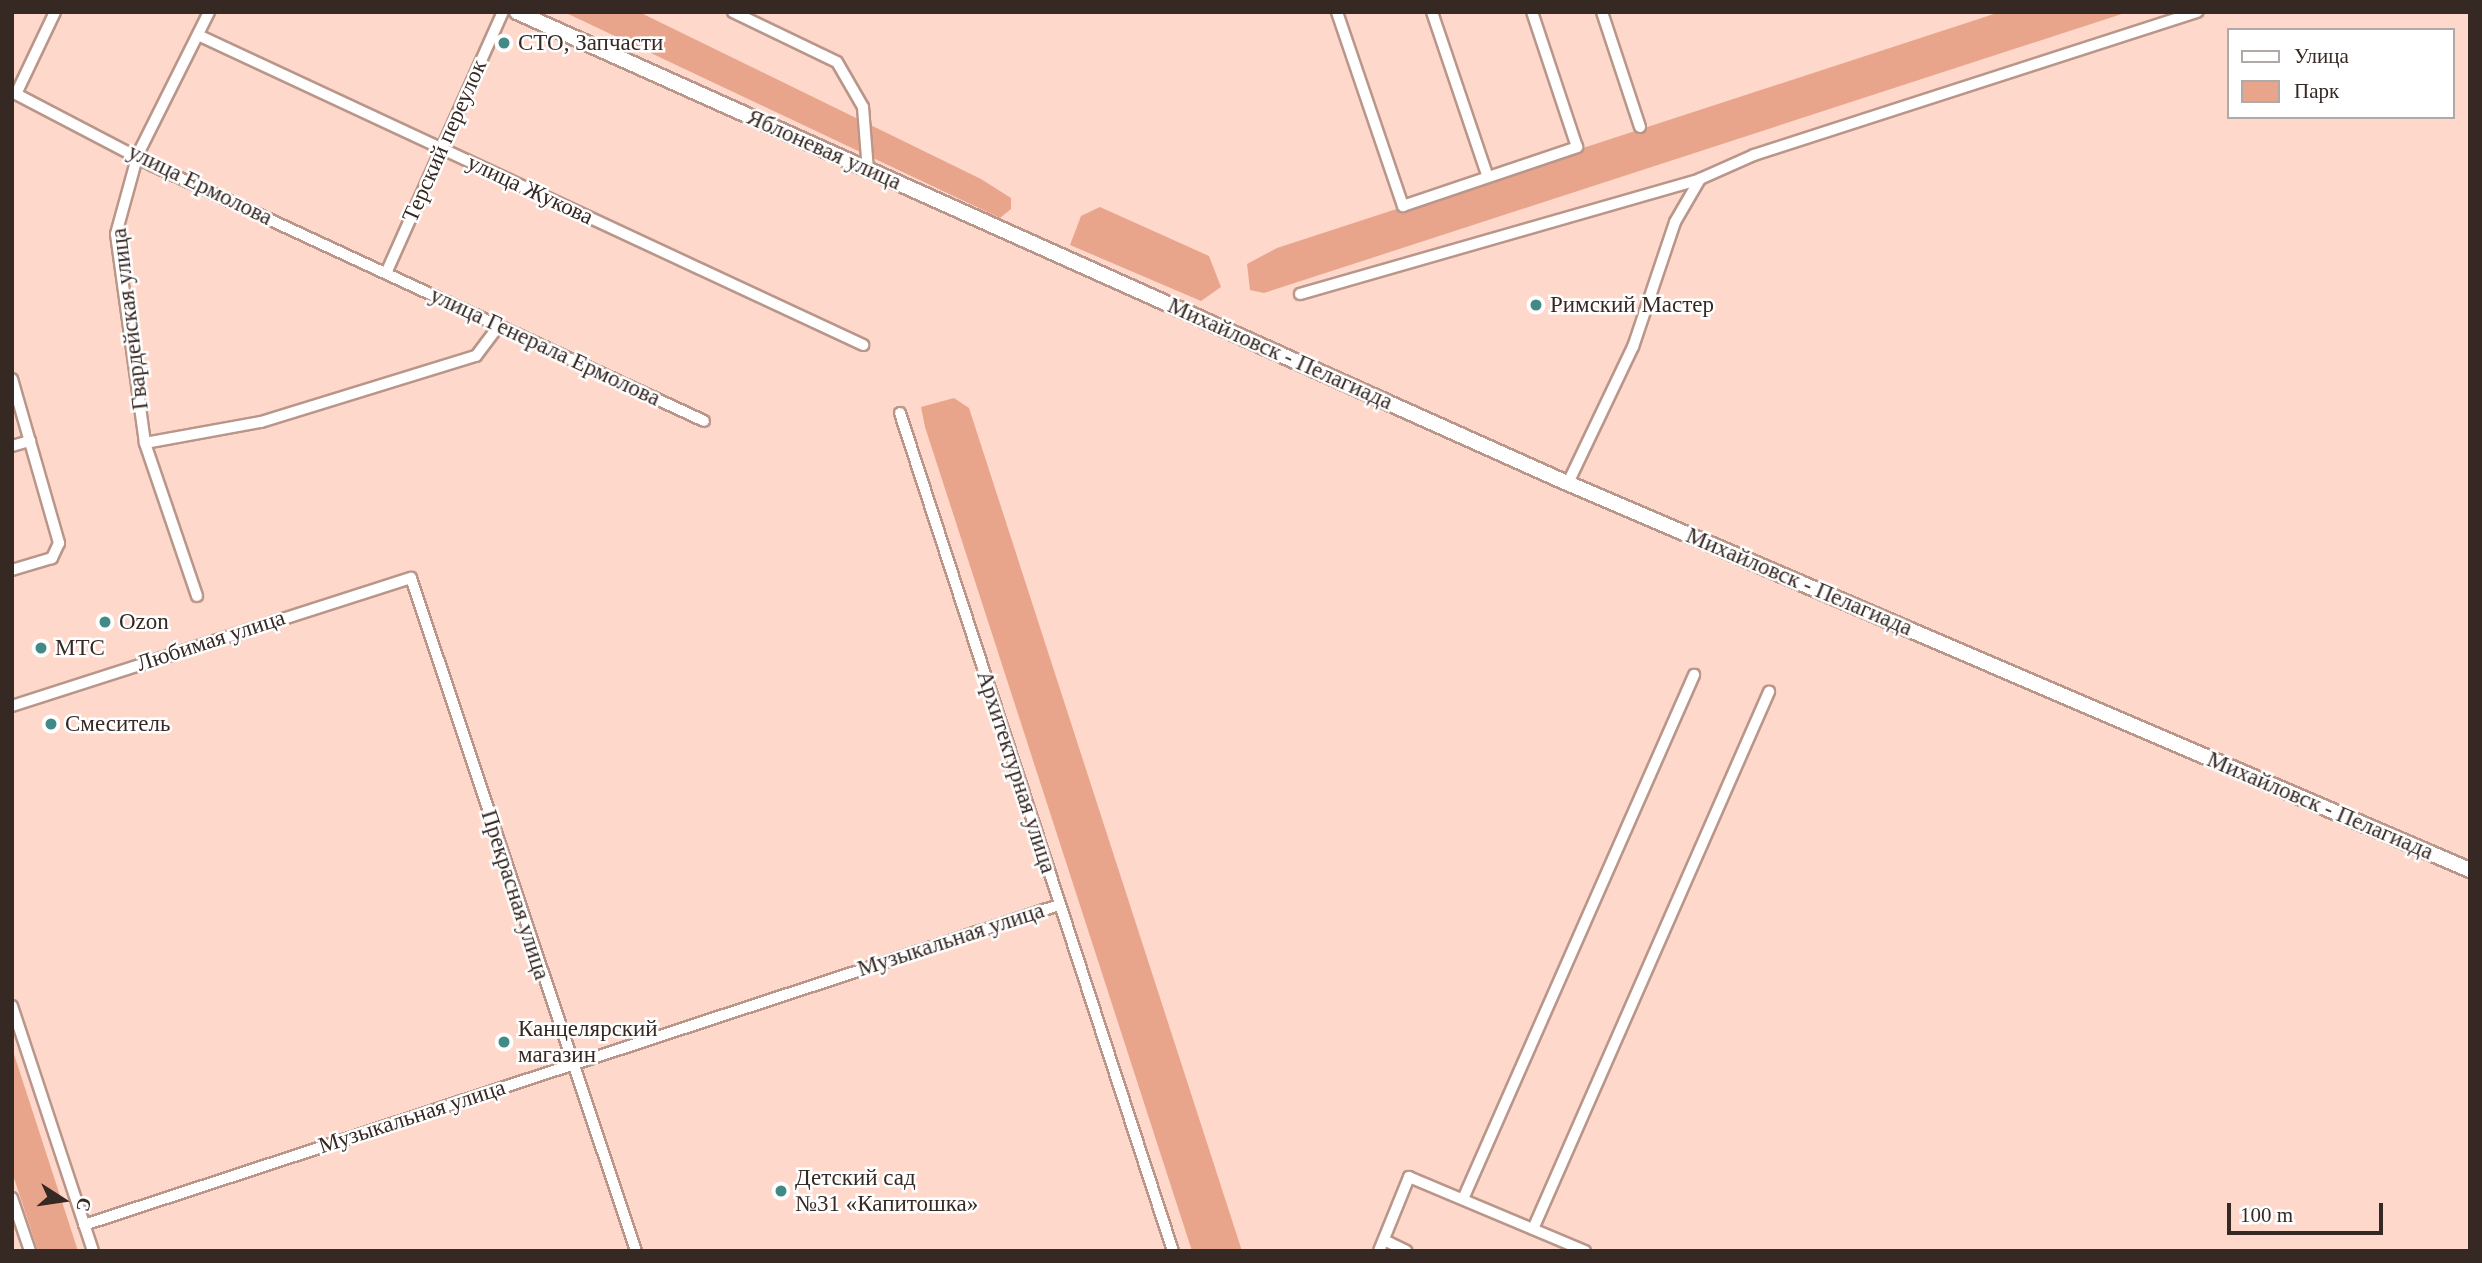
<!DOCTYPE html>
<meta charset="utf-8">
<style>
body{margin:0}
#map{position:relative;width:2482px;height:1263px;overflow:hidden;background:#fed8cb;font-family:Georgia,serif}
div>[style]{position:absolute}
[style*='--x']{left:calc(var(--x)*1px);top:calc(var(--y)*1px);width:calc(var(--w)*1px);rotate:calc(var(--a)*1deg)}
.green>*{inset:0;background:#e9a58c}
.roads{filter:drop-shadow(2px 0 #b99689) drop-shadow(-2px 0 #b99689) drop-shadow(0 2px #b99689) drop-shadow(0 -2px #b99689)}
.street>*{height:10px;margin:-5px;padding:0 5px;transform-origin:5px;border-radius:5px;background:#fff}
.secondary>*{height:14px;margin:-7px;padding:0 7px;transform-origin:7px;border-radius:7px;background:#fff}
.dots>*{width:19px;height:19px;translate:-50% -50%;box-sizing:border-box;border:4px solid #fff;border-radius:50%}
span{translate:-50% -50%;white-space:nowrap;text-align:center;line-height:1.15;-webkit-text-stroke:5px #fff;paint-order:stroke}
.poi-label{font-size:23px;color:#362823}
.left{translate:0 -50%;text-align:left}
.street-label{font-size:23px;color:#362823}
.frame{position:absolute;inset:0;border:14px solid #362823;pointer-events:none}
.legend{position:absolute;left:2227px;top:28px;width:228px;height:91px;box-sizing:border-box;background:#fff;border:2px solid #afa9a7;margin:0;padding:9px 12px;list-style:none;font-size:21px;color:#362823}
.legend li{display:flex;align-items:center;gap:14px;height:35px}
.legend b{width:35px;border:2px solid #afa9a7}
.north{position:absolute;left:28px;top:1165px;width:70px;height:70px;-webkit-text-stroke:5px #fff;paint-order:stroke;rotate:102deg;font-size:19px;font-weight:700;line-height:28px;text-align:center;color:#362823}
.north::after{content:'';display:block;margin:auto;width:24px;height:32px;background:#362823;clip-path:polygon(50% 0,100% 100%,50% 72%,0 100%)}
.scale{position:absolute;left:2227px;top:1203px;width:156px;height:32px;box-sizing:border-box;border:4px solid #362823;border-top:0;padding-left:9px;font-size:21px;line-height:24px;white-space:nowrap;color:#362823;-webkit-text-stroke:5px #fff;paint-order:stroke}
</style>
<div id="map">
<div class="green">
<i style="clip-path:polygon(564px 12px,639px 12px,981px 179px,1011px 198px,1011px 209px,1000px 218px)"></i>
<i style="clip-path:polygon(2000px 12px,2128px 12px,1264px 293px,1250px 290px,1247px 264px,1277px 248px)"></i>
<i style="clip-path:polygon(1100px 207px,1209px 256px,1221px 287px,1201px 301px,1070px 245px,1081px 216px)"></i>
<i style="clip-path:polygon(954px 398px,969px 408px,1242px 1251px,1192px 1251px,925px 427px,921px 407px)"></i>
<i style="clip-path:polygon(12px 1048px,78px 1251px,38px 1251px,12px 1172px)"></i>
</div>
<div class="roads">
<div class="street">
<i style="--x:55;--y:12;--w:91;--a:115.4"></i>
<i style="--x:16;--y:94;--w:156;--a:27.6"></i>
<i style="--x:154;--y:166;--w:606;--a:24.87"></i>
<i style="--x:733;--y:12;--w:115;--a:25.7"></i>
<i style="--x:837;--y:62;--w:52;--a:60"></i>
<i style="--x:863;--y:107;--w:63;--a:85.5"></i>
<i style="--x:1337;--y:12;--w:205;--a:71.2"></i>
<i style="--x:1403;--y:206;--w:184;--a:-18.7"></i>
<i style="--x:1577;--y:147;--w:142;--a:-108.4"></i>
<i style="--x:1432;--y:12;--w:174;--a:71.3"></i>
<i style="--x:1602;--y:12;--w:121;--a:71.7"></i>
<i style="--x:198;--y:35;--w:734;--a:24.99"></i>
<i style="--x:387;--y:271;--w:284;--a:-65.9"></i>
<i style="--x:1300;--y:294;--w:416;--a:-16"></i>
<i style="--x:12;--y:379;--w:171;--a:74"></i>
<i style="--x:59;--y:543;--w:17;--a:115"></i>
<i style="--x:52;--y:558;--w:42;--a:163.3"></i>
<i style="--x:900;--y:413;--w:881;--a:71.96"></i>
<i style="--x:145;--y:443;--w:118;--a:-10.3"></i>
<i style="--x:261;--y:422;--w:225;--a:-17.1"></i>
<i style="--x:476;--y:356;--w:36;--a:-53"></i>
<i style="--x:12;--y:446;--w:19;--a:-16"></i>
<i style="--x:1568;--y:483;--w:151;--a:-64.5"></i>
<i style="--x:1633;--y:347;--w:132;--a:-71.4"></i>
<i style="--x:1675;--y:222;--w:50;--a:-59.8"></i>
<i style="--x:1700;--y:179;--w:59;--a:-24"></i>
<i style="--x:1754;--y:155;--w:466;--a:-17.9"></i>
<i style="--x:197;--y:596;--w:162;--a:-108.8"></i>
<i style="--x:145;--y:443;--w:211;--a:-97.9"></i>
<i style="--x:116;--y:234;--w:83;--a:-74.6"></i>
<i style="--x:138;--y:154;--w:159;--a:-63.4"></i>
<i style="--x:12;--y:706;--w:419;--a:-17.8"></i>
<i style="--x:411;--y:578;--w:710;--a:71.51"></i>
<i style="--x:12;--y:1006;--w:258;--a:71.7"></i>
<i style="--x:12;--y:1198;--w:56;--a:71.2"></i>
<i style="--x:1463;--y:1199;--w:573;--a:-66.21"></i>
<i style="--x:84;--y:1225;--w:1026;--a:-18.17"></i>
<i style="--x:1533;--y:1229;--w:587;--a:-66.28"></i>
<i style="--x:1384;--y:1240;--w:25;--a:26"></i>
<i style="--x:1379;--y:1251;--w:80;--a:-67.9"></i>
<i style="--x:1409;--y:1177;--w:191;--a:22.8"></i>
</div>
<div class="secondary">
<i style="--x:517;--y:12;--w:1141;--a:24.16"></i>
<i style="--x:1558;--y:479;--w:992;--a:23.21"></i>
</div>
</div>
<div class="dots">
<i style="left:504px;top:43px;background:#428a86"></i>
<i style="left:1536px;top:305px;background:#428a86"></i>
<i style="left:105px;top:622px;background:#428a86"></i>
<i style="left:41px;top:648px;background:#428a86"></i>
<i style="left:51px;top:724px;background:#428a86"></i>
<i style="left:504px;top:1042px;background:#428a86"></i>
<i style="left:781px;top:1191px;background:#428a86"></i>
</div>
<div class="poi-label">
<span class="left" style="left:518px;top:43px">СТО, Запчасти</span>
<span class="left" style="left:1550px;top:305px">Римский Мастер</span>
<span class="left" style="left:119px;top:622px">Ozon</span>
<span class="left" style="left:55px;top:648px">МТС</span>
<span class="left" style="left:65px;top:724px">Смеситель</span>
<span class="left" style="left:518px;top:1042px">Канцелярский<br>магазин</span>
<span class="left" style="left:795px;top:1191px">Детский сад<br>№31 «Капитошка»</span>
</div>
<div class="street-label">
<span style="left:445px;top:141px;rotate:-66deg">Терский переулок</span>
<span style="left:824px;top:150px;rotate:24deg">Яблоневая улица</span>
<span style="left:200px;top:185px;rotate:26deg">улица Ермолова</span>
<span style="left:530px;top:190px;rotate:25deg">улица Жукова</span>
<span style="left:130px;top:319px;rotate:-97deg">Гвардейская улица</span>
<span style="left:545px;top:347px;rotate:25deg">улица Генерала Ермолова</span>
<span style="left:1280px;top:354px;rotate:24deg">Михайловск - Пелагиада</span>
<span style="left:1799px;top:582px;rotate:23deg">Михайловск - Пелагиада</span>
<span style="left:211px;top:641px;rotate:-18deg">Любимая улица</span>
<span style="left:1016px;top:772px;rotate:72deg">Архитектурная улица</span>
<span style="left:2320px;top:806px;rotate:23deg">Михайловск - Пелагиада</span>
<span style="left:515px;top:895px;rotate:72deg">Прекрасная улица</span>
<span style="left:951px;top:940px;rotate:-18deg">Музыкальная улица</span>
<span style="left:412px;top:1117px;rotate:-18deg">Музыкальная улица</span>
</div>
<div class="frame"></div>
<ul class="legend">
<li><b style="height:9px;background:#fff"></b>Улица</li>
<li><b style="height:19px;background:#e9a58c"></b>Парк</li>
</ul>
<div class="north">С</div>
<div class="scale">100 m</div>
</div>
